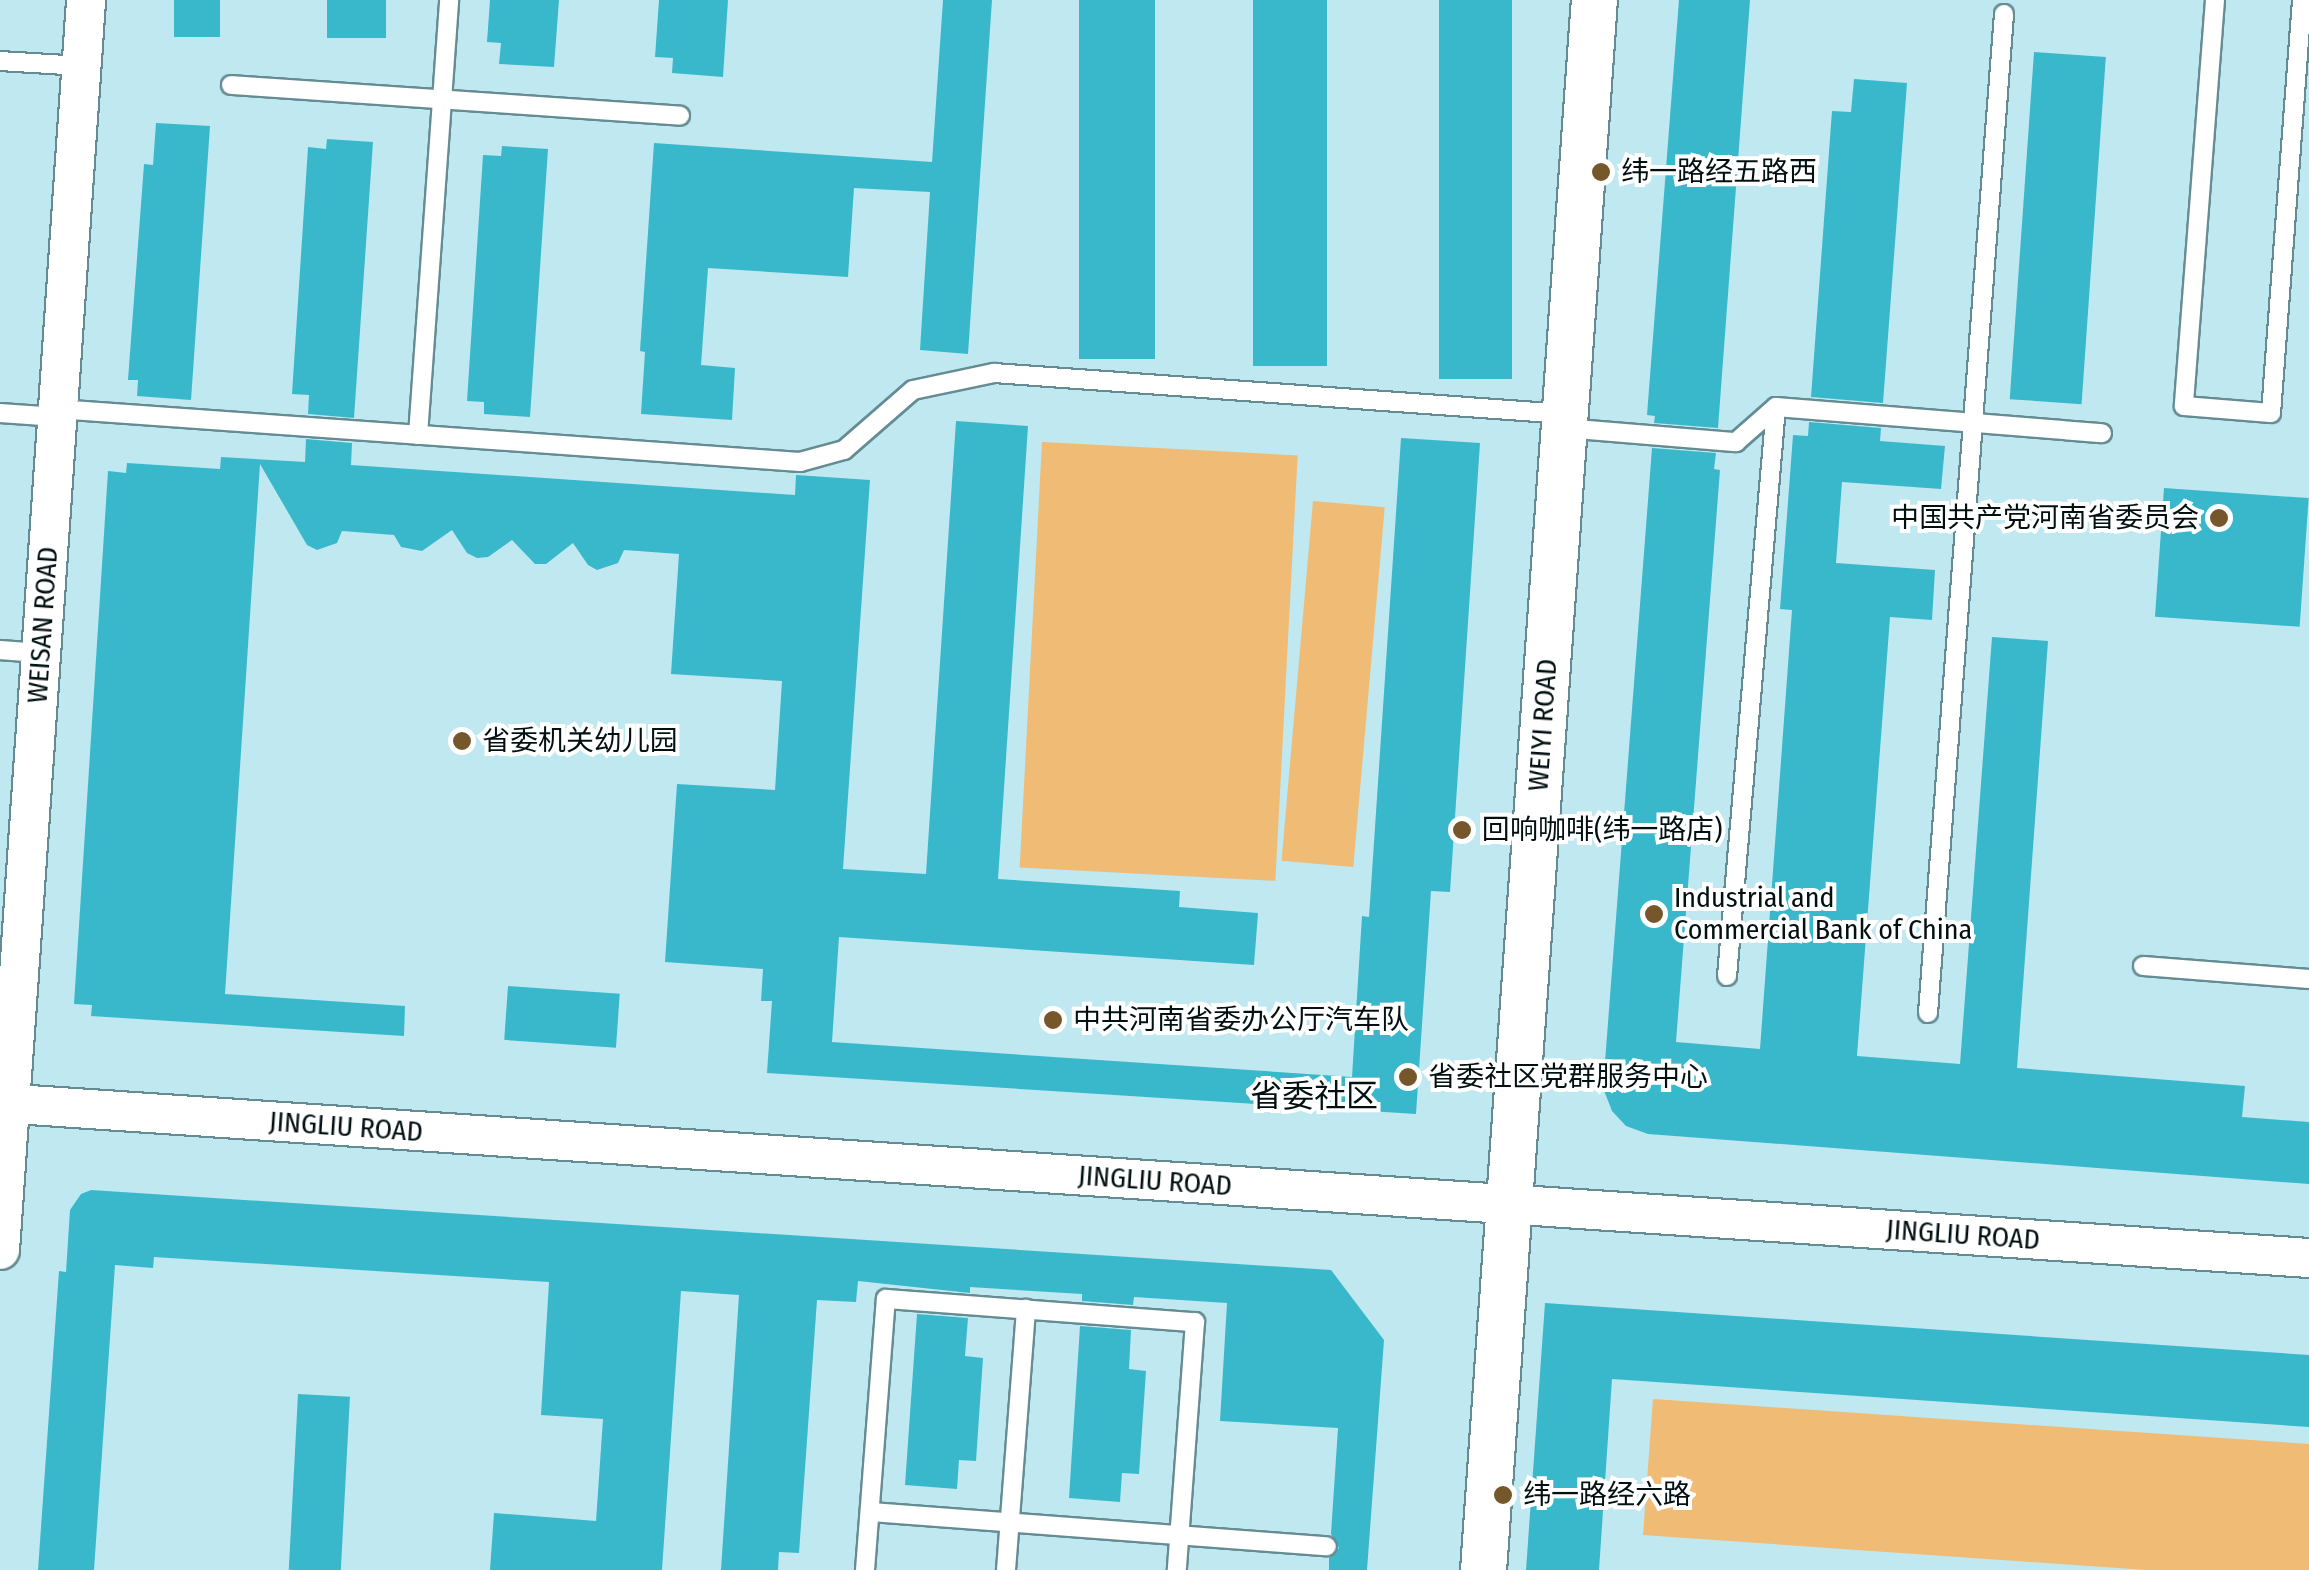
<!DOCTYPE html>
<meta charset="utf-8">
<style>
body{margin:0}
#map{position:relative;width:2309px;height:1570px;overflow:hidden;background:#bfe8f0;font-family:"Fira Sans Condensed","Noto Sans SC",sans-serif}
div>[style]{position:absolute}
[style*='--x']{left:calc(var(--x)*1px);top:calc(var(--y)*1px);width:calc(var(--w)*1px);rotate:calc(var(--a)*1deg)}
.green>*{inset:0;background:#efbb75;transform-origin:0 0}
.building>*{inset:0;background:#3ab8cb;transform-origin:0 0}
.roads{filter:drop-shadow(2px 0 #658c93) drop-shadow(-2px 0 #658c93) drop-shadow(0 2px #658c93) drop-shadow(0 -2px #658c93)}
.service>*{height:18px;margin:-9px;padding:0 9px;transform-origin:9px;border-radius:9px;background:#fff}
.minor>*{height:38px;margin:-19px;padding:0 19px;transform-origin:19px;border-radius:19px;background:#fff}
.tertiary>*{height:45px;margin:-22.5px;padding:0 22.5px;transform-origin:22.5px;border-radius:22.5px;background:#fff}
.dots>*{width:28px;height:28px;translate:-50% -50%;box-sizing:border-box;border:5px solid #fff;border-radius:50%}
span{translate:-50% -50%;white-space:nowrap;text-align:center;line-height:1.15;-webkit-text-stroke:8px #fff;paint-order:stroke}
.poi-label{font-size:28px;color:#021012}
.left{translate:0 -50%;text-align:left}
.right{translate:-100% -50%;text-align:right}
.street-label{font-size:28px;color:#021012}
.quarter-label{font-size:32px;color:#021012}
</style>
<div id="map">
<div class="green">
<i style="left:1042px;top:442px;width:256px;height:426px;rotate:3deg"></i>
<i style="left:1313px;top:501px;width:72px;height:361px;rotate:5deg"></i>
<i style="clip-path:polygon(1653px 1399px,2309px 1444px,2309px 1570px,2147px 1570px,1643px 1535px)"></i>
</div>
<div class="building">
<i style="left:174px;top:0;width:46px;height:37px"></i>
<i style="left:327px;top:0;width:59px;height:38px"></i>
<i style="clip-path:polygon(490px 0,559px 0,554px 67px,499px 64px,501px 43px,487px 42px)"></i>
<i style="clip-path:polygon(659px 0,728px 0,723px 77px,672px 73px,673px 58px,655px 57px)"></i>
<i style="clip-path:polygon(943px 0,992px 0,968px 354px,920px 350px,930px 192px,854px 188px,848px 277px,708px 268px,701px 365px,735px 368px,732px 420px,641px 414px,645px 352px,640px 351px,654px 143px,932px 162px)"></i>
<i style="left:1079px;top:0;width:76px;height:359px"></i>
<i style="left:1253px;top:0;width:74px;height:366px"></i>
<i style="left:1439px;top:0;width:73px;height:379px"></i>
<i style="clip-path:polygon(1679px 0,1750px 0,1718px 428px,1654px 423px,1655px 416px,1647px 415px)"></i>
<i style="left:2034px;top:52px;width:72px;height:348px;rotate:4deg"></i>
<i style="clip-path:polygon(1854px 79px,1907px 83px,1883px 403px,1811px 397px,1832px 111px,1851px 112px)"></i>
<i style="clip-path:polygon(156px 123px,210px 126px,191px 400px,137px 396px,138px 380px,128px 380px,144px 164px,153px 165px)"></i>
<i style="clip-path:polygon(327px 139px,373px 142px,354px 418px,308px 414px,309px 395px,292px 394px,308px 147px,326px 149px)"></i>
<i style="clip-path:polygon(502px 146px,548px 149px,530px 417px,484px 414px,484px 402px,467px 401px,483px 155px,501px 156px)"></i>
<i style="clip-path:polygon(956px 421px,1028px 426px,998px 879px,1180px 891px,1179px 907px,1258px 913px,1254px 965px,839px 937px,832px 1042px,1352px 1077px,1362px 916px,1369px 917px,1401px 438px,1480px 443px,1450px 892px,1431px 891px,1416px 1114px,767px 1073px,772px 1001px,761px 1001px,763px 969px,665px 962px,677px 784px,775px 790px,782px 681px,671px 674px,679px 554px,624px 550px,618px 563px,597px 570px,588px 565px,573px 543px,546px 564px,535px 564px,512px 540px,488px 557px,477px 558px,467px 553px,452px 530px,422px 551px,401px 547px,394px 535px,342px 531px,337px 543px,317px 550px,307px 545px,260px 464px,225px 994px,405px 1006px,404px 1036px,91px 1016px,92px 1005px,74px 1004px,108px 471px,126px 473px,127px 463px,220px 469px,221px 457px,305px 462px,306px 439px,352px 443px,351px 465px,795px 495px,796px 475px,870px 480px,843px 869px,926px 874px)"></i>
<i style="clip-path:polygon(1809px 422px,1881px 428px,1880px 441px,1945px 446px,1941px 489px,1842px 482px,1836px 563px,1935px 570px,1932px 620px,1890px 617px,1857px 1056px,1960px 1064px,1992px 637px,2048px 641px,2017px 1068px,2245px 1086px,2242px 1117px,2309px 1122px,2309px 1184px,1648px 1134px,1626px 1126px,1612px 1111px,1603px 1088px,1652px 448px,1716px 453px,1714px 469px,1720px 470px,1676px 1042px,1760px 1049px,1792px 610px,1780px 609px,1793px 435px,1808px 436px)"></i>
<i style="left:2164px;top:488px;width:145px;height:129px;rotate:4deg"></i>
<i style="left:508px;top:986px;width:112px;height:54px;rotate:4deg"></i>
<i style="clip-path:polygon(91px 1190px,1331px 1270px,1384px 1340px,1367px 1570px,1329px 1570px,1329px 1558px,1339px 1548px,1331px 1534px,1338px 1428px,1220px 1421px,1227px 1303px,1134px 1297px,1133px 1305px,1082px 1301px,1082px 1294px,970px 1287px,970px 1293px,858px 1281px,856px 1302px,817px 1300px,799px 1553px,779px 1552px,778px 1570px,721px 1570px,739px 1295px,681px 1291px,662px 1570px,490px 1570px,494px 1513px,596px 1521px,603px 1419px,541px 1415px,549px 1282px,154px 1257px,153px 1268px,115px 1265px,94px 1570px,38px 1570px,59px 1271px,66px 1272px,70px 1210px,81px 1194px)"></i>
<i style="clip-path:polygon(1545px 1303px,2309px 1355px,2309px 1427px,1612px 1379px,1599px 1570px,1526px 1570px)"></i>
<i style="clip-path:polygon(917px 1314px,968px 1318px,965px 1356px,983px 1358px,976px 1461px,959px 1460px,957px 1489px,905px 1485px)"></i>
<i style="clip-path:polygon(1080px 1326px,1131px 1330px,1129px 1369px,1146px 1371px,1139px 1474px,1122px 1473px,1120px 1502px,1069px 1498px)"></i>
<i style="left:298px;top:1394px;width:52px;height:176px;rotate:3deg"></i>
</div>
<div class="roads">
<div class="service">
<i style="--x:2215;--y:0;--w:407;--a:94.4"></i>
<i style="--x:2184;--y:406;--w:87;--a:4.6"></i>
<i style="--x:2271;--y:413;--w:414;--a:-85.7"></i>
<i style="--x:0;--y:61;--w:81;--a:3.5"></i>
<i style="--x:231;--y:85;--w:450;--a:3.9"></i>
<i style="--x:57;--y:409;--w:745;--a:4.08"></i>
<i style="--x:800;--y:462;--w:46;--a:-15.3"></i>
<i style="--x:844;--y:450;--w:91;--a:-41"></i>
<i style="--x:913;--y:390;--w:83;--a:-11.9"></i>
<i style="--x:994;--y:373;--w:571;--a:4.11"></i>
<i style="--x:0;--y:413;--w:57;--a:4"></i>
<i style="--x:1564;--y:428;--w:173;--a:4.7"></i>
<i style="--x:1736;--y:442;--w:53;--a:-41.2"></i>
<i style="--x:1776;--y:407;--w:327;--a:4.6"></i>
<i style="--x:418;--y:435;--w:436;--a:-85.9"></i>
<i style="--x:0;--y:650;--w:41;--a:4.2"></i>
<i style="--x:2143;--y:966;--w:167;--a:4.5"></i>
<i style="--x:1727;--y:976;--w:571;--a:-85.08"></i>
<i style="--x:1928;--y:1013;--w:1002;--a:-85.65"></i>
<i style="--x:870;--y:1512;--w:458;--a:4.3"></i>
<i style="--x:865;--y:1570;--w:272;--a:-85.6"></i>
<i style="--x:886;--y:1299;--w:310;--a:4.3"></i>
<i style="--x:1195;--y:1322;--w:249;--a:94.2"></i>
<i style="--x:1006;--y:1570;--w:262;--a:-85.6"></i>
</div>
<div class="minor">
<i style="--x:0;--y:1103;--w:2314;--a:3.84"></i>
<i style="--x:0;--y:1250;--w:1253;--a:-86.06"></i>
</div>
<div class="tertiary">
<i style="--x:1483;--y:1570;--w:1574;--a:-85.96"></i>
</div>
</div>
<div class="dots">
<i style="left:1601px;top:172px;background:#76572c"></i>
<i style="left:2219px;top:518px;background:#76572c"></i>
<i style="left:462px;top:741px;background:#76572c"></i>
<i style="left:1462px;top:830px;background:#76572c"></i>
<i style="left:1654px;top:914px;background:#76572c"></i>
<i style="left:1053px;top:1020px;background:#76572c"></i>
<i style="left:1408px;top:1077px;background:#76572c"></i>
<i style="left:1503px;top:1495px;background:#76572c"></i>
</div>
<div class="poi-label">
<span class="left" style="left:1621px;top:172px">纬一路经五路西</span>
<span class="right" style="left:2199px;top:518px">中国共产党河南省委员会</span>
<span class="left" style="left:482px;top:741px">省委机关幼儿园</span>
<span class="left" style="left:1482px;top:830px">回响咖啡(纬一路店)</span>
<span class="left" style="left:1674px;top:914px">Industrial and<br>Commercial Bank of China</span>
<span class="left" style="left:1073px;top:1020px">中共河南省委办公厅汽车队</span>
<span class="left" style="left:1428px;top:1077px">省委社区党群服务中心</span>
<span class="left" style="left:1523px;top:1495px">纬一路经六路</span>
</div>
<div class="street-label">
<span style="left:43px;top:625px;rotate:-86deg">WEISAN ROAD</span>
<span style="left:1543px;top:725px;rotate:-86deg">WEIYI ROAD</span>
<span style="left:346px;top:1127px;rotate:4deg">JINGLIU ROAD</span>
<span style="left:1155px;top:1181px;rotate:4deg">JINGLIU ROAD</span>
<span style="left:1963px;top:1235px;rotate:4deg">JINGLIU ROAD</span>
</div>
<div class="quarter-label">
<span style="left:1314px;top:1096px">省委社区</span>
</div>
</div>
